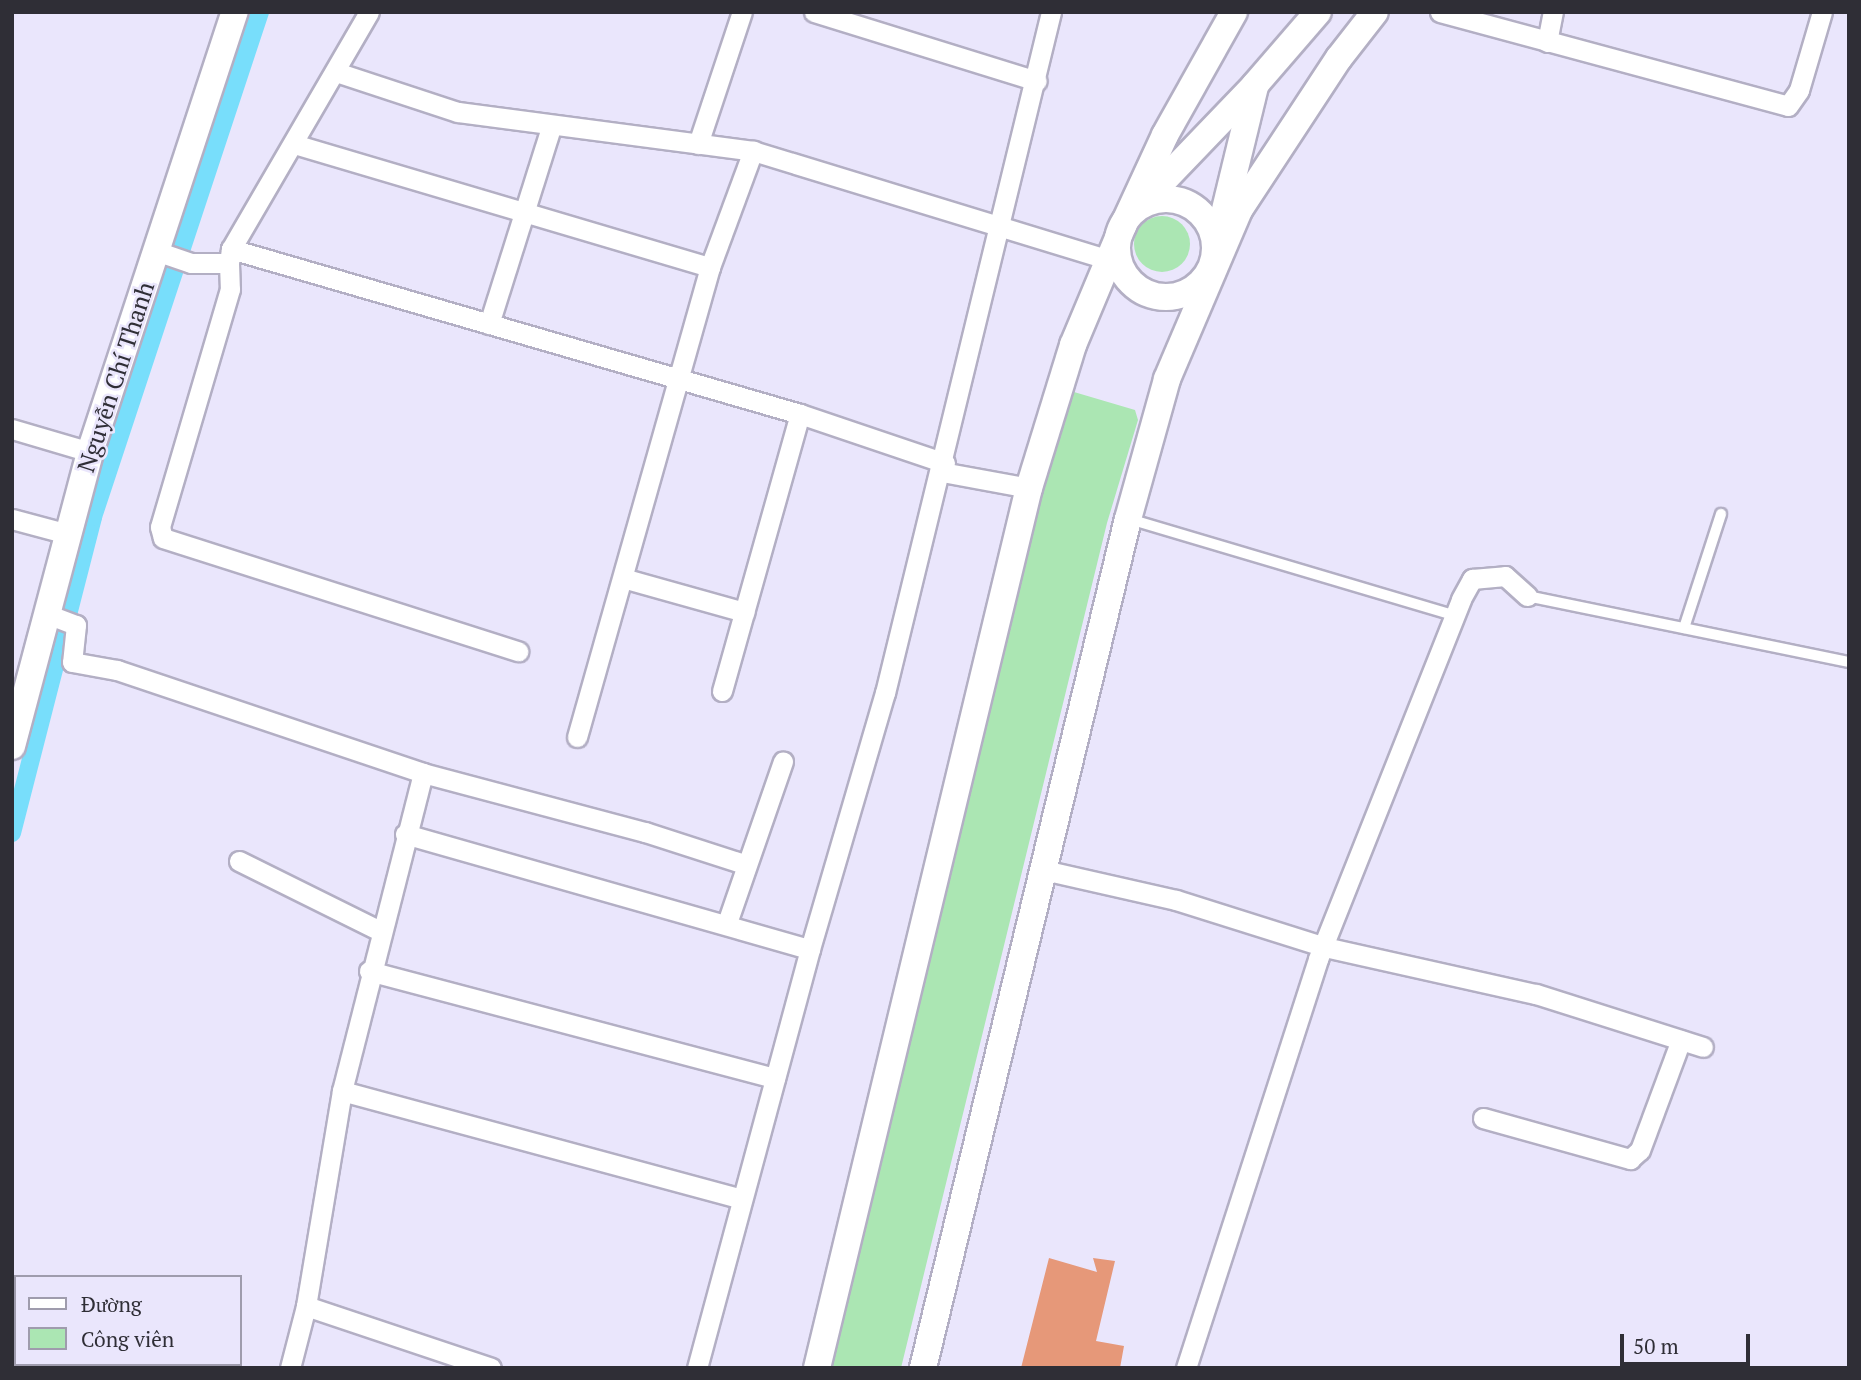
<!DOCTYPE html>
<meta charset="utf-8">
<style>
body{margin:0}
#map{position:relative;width:1861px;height:1380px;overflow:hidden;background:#eae6fc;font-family:"PT Serif",serif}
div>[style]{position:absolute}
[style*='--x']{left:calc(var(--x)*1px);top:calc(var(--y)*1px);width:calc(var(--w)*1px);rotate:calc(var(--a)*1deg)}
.green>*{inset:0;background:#abe6b3}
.round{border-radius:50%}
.canal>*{height:18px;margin:-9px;padding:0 9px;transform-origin:9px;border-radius:9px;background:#78defb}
.building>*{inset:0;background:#e69879}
.roads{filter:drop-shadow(2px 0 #b3afc4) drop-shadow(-2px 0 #b3afc4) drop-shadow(0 2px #b3afc4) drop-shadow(0 -2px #b3afc4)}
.lane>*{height:10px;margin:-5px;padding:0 5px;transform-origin:5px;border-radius:5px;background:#fff}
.street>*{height:19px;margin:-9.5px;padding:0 9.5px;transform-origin:9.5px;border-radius:9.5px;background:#fff}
.secondary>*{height:26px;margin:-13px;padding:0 13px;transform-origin:13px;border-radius:13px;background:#fff}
.secondary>.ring{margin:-13px;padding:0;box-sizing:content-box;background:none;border:26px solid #fff;border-radius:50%}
span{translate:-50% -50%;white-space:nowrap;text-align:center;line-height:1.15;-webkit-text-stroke:5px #eae6fc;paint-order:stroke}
.street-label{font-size:24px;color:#2f2e36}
.frame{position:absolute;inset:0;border:14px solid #2f2e36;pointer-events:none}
.legend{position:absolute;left:14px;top:1275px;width:228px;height:91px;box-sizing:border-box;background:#eae6fc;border:2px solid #9f9cad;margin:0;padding:9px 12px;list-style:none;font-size:21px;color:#2f2e36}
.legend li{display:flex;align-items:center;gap:14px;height:35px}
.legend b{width:35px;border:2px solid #9f9cad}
.scale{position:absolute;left:1620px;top:1334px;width:130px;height:32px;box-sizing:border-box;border:4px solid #2f2e36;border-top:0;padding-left:9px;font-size:21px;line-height:24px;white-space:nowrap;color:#2f2e36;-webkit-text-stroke:5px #eae6fc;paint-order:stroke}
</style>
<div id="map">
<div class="green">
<i class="round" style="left:1134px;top:216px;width:56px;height:56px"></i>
<i style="clip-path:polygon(1074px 392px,1135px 410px,1138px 420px,1107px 523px,901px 1368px,823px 1368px,1033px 500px,1066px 395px)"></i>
</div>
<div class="canal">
<i style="--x:12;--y:833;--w:326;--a:-75.6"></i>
<i style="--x:93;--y:517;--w:532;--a:-71.7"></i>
</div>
<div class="building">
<i style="clip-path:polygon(1049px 1258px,1097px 1272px,1093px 1258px,1115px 1261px,1096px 1341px,1124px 1346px,1120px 1368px,1021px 1368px)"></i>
</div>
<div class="roads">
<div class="lane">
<i style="--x:1129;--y:519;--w:339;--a:16.5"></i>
<i style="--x:1527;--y:596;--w:329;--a:11.6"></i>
<i style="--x:1684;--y:628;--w:120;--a:-72"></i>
</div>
<div class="street">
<i style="--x:814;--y:12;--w:233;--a:17.2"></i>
<i style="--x:1440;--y:12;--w:360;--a:15.1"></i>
<i style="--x:1788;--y:106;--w:19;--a:-55"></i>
<i style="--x:1799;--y:90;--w:81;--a:-73.6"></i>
<i style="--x:1547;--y:42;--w:31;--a:-79"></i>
<i style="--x:336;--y:72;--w:128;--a:18.2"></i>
<i style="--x:458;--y:112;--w:298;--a:7.5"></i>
<i style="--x:753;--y:151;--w:372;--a:17"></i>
<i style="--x:294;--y:144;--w:434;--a:16.5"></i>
<i style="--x:698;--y:144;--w:139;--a:-71.6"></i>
<i style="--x:231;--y:249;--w:592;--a:16.17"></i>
<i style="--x:800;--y:414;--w:153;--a:18.7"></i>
<i style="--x:156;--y:251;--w:37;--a:19"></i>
<i style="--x:191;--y:263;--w:38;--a:0"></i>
<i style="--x:229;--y:263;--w:14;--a:-82"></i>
<i style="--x:231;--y:249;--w:274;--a:-59.8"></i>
<i style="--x:229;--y:263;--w:26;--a:88"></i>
<i style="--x:230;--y:289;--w:248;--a:106.4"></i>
<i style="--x:160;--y:527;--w:11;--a:75"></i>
<i style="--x:163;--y:538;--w:373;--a:17.7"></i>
<i style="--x:489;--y:324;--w:207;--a:-72.5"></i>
<i style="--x:12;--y:429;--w:81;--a:16.4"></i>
<i style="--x:942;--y:472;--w:88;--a:10.4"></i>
<i style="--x:12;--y:519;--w:58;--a:15"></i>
<i style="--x:626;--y:579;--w:123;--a:15.6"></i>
<i style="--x:47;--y:614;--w:31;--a:21"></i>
<i style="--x:76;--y:625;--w:37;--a:96"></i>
<i style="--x:72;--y:662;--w:46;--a:10.1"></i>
<i style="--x:117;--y:670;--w:323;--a:18.6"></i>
<i style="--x:423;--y:773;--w:230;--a:14.9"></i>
<i style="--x:645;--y:832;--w:104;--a:17.9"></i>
<i style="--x:722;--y:691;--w:288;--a:-74.3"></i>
<i style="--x:577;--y:737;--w:488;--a:-74.2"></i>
<i style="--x:710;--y:267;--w:124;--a:-69.7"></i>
<i style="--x:405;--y:834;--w:421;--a:15.9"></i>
<i style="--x:239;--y:861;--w:157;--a:26.4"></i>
<i style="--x:1044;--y:870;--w:135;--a:12.8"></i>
<i style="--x:1176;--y:900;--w:156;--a:17.5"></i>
<i style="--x:1325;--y:947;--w:216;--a:12.6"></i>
<i style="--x:1536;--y:994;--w:175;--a:17.6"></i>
<i style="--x:727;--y:923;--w:171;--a:-70.9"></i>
<i style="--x:369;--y:971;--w:420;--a:14.8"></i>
<i style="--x:342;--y:1091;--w:413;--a:15.1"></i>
<i style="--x:1483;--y:1118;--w:153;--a:15.6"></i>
<i style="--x:1630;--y:1159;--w:13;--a:-42"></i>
<i style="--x:1640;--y:1150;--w:117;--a:-69.6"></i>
<i style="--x:306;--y:1306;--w:195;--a:18.5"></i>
<i style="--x:12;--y:1330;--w:4;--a:0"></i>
<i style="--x:180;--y:1364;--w:20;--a:11"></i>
<i style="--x:290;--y:1368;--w:64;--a:-75.5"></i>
<i style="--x:306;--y:1306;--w:218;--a:-80.5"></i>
<i style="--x:342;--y:1091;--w:328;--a:-75.7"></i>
<i style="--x:697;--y:1368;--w:434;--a:-74.9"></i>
<i style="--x:810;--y:949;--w:267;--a:-73.7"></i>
<i style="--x:885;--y:693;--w:701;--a:-76.3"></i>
<i style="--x:1186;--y:1368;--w:430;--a:-72.1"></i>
<i style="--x:1318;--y:959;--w:387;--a:-68.3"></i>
<i style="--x:1461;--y:599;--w:23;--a:-61"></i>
<i style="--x:1472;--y:579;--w:33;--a:-5"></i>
<i style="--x:1505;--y:576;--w:30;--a:42"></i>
</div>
<div class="secondary">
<i class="ring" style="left:1117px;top:199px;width:72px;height:72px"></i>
<i style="--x:1141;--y:204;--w:165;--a:-46.2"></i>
<i style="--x:1255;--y:85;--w:96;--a:-49.2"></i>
<i style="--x:1221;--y:226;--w:143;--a:-76.3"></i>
<i style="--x:12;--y:746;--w:304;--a:-75.1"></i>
<i style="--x:90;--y:452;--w:463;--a:-71.8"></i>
<i style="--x:817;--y:1368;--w:905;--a:-76.46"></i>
<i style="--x:1029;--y:488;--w:150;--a:-72.9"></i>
<i style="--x:1073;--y:345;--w:129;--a:-67.2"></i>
<i style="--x:1123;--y:226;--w:100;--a:-65.2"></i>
<i style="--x:1165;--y:135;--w:141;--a:-60.7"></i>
<i style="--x:923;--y:1368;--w:873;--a:-76.43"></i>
<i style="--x:1128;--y:519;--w:145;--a:-74.4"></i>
<i style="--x:1167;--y:379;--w:184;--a:-66.9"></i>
<i style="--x:1239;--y:210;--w:182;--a:-56.7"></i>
<i style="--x:1339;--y:58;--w:58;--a:-52"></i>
</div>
</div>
<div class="street-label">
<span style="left:116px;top:377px;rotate:-72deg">Nguyễn Chí Thanh</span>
</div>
<div class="frame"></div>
<ul class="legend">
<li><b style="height:9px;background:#fff"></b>Đường</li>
<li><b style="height:19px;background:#abe6b3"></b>Công viên</li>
</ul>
<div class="scale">50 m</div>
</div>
